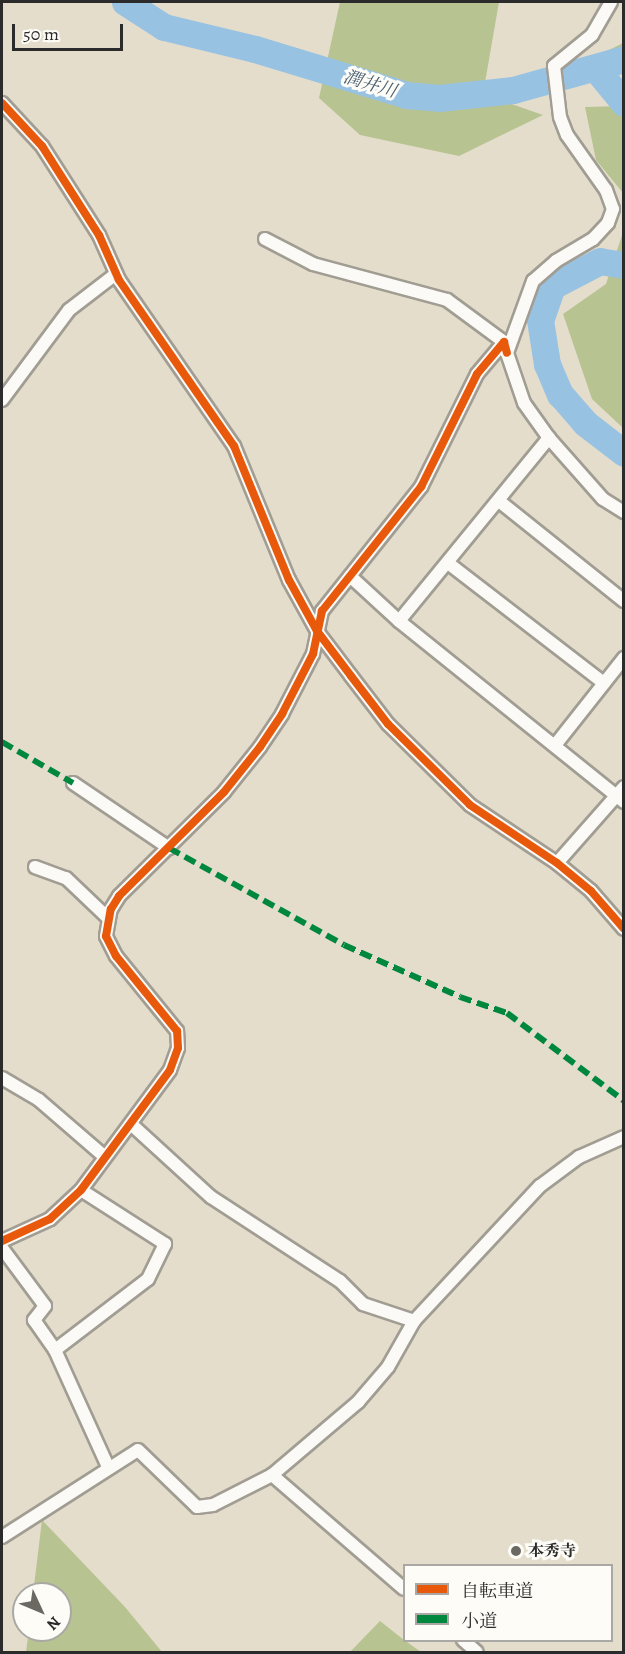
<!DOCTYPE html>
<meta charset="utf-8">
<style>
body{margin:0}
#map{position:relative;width:625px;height:1654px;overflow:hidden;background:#e4ddcc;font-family:Alegreya,"Noto Serif JP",serif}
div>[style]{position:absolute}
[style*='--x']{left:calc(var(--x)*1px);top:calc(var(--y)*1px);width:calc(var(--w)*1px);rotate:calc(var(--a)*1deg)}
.forest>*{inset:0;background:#b7c391}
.river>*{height:27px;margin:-13.5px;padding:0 13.5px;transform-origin:13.5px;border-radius:13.5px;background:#98c2e2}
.roads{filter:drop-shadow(2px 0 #a19d93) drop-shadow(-2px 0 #a19d93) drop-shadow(0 2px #a19d93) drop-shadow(0 -2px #a19d93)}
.street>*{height:12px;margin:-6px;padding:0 6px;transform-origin:6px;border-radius:6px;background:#fbfaf7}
.quiet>*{height:6px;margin-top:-3px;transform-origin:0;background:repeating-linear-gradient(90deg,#00873e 0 12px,transparent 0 18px)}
.cycleway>*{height:8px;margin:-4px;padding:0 4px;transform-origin:4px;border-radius:4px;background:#e8590c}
.dots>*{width:16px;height:16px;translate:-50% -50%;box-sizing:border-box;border:3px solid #fdfcf7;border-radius:50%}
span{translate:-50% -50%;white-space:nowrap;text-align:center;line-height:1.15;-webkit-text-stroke:6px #fdfcf7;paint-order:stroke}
.poi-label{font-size:16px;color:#2b2b2b;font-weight:700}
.left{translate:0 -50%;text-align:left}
.water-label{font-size:18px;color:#465c6f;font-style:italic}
.frame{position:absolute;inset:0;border:3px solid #2b2b2b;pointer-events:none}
.legend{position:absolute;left:403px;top:1564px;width:210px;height:78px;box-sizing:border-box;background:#fdfcf7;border:2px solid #a9a8a5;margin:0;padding:8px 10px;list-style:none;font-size:18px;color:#2b2b2b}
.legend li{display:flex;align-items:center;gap:12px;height:30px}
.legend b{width:30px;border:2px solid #a9a8a5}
.north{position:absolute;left:12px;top:1582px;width:60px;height:60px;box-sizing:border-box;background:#fdfcf7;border:2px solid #a9a8a5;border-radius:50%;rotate:134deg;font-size:16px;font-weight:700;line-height:24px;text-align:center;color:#2b2b2b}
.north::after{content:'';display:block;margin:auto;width:21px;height:27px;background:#6c6963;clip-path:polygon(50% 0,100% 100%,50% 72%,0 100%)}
.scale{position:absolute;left:12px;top:24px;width:111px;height:27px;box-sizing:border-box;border:3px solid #2b2b2b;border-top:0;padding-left:8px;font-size:18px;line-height:21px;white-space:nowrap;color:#2b2b2b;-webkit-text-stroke:4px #fdfcf7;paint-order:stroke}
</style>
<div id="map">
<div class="forest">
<i style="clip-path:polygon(340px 2px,499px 2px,483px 94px,543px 115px,459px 156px,360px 135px,319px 98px)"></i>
<i style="clip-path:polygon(623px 43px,623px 55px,601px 54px)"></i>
<i style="clip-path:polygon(623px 106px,624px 106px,623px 193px,596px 160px,585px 107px)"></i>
<i style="clip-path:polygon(623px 232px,623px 428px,592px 399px,563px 314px,606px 284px)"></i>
<i style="clip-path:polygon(42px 1520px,125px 1607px,162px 1652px,26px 1652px,29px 1630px,60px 1630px,60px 1594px,33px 1594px)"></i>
<i style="clip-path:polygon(380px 1621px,404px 1640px,421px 1652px,350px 1652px)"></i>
</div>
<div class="river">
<i style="--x:125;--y:2;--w:46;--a:32.7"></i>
<i style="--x:164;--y:27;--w:94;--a:13.6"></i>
<i style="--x:255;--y:49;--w:158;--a:16.9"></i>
<i style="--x:406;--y:95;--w:33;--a:5"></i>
<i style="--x:439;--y:98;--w:74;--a:-6.2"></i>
<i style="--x:513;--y:90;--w:115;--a:-15.6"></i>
<i style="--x:596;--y:69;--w:44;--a:50.5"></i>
<i style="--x:624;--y:265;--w:24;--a:-171"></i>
<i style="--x:600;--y:261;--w:54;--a:152.5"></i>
<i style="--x:552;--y:286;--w:36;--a:109"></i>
<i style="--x:540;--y:320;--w:45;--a:81"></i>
<i style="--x:547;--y:364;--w:33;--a:67"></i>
<i style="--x:560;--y:394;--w:38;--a:49"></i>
<i style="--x:585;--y:423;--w:49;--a:37.6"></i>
</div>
<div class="roads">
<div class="street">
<i style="--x:611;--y:2;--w:38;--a:120"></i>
<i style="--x:592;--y:35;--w:49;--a:140.8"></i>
<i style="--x:554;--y:66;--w:51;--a:83.3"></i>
<i style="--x:560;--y:117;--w:19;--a:69"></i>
<i style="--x:567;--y:135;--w:67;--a:54.7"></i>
<i style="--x:606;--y:190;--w:20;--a:70"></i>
<i style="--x:613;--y:209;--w:15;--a:110"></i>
<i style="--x:608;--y:223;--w:22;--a:133"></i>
<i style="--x:593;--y:239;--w:43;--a:149.3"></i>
<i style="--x:556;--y:261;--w:30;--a:139"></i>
<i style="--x:533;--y:281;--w:77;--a:109.9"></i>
<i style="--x:507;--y:353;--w:53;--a:71.2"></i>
<i style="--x:524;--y:403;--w:43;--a:54.5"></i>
<i style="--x:549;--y:438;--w:81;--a:48.5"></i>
<i style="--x:603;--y:499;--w:25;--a:32"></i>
<i style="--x:2;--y:103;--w:59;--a:47.1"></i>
<i style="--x:42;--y:146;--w:106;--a:57.4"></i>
<i style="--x:99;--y:235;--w:49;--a:66"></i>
<i style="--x:119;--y:280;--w:202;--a:55.3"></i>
<i style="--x:234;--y:446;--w:145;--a:67.7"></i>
<i style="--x:289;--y:580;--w:58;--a:61.2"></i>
<i style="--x:317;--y:631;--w:56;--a:52.9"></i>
<i style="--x:351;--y:676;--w:61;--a:52.4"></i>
<i style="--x:388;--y:724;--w:115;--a:44.6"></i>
<i style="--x:470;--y:805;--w:105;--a:33.7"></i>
<i style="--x:557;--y:863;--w:44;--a:39.5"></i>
<i style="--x:591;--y:891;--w:50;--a:49"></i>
<i style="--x:265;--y:239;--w:54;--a:27.5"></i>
<i style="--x:313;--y:264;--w:139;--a:15"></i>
<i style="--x:447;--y:300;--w:71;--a:36.4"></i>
<i style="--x:2;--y:400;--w:112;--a:-53.3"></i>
<i style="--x:69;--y:310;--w:59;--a:-37.5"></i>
<i style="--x:499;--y:501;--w:160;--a:38.7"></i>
<i style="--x:448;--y:563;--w:197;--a:37.6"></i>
<i style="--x:350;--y:576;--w:67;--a:42.6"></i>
<i style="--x:399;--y:621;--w:289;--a:38.8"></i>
<i style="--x:399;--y:621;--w:237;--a:-50.7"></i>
<i style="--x:556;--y:744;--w:110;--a:-51.7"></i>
<i style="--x:73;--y:783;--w:116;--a:34.1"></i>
<i style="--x:557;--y:863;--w:101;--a:-48.6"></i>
<i style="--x:35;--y:867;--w:33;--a:20"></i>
<i style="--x:66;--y:878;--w:58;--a:43.6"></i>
<i style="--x:2;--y:1078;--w:43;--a:30.7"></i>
<i style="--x:39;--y:1100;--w:87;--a:40.8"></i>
<i style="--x:131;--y:1124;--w:108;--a:42.4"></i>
<i style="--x:211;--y:1197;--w:154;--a:33.1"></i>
<i style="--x:340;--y:1281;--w:33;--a:45"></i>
<i style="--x:363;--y:1304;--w:54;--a:18.4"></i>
<i style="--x:81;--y:1190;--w:100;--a:32.7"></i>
<i style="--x:165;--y:1244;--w:39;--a:116"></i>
<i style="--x:148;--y:1279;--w:117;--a:142.6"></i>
<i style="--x:55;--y:1350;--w:128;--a:65.6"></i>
<i style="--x:2;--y:1241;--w:53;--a:-24.6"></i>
<i style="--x:50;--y:1219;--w:42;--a:-43.1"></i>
<i style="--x:81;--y:1190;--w:149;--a:-53.4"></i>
<i style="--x:170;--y:1070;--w:23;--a:-70"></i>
<i style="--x:178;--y:1048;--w:17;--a:-93"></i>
<i style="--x:177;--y:1031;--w:97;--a:-129.1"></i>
<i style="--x:116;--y:956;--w:22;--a:-117"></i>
<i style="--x:106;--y:936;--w:27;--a:-80"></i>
<i style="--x:111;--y:909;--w:15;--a:-58"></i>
<i style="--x:119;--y:896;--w:148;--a:-44.7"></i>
<i style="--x:224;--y:792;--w:58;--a:-51.3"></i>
<i style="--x:260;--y:747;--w:40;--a:-56"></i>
<i style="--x:282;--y:714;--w:68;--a:-62.7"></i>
<i style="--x:313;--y:654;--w:44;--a:-78.2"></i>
<i style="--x:322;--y:611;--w:159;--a:-51.4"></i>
<i style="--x:421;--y:487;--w:126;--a:-63.6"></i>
<i style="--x:477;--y:374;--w:42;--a:-49.8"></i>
<i style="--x:504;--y:342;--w:11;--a:75"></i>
<i style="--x:2;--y:1248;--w:72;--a:53.4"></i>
<i style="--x:45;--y:1306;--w:18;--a:128"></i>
<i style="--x:34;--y:1320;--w:37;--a:55"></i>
<i style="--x:272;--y:1475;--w:174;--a:40.8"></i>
<i style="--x:2;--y:1537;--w:161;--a:-32.6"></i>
<i style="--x:138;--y:1450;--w:82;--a:44"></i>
<i style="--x:197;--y:1507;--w:16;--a:-7"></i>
<i style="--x:213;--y:1505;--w:66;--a:-27"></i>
<i style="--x:272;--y:1475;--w:113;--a:-40.3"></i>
<i style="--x:358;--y:1402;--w:46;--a:-49.4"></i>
<i style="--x:388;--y:1367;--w:53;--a:-60.5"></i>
<i style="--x:414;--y:1321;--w:185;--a:-47"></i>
<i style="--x:540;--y:1186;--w:49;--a:-36.6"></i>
<i style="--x:579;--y:1157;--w:49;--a:-24"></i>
<i style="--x:463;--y:1640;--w:18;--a:41"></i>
</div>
</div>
<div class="quiet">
<i style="--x:2;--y:742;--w:82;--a:30"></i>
<i style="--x:169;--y:848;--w:200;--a:29"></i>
<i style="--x:344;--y:945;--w:127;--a:24.1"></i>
<i style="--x:460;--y:997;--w:50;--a:18.8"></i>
<i style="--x:507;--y:1013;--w:146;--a:36.9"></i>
</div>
<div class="cycleway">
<i style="--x:2;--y:103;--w:59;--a:47.1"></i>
<i style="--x:42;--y:146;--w:106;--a:57.4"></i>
<i style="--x:99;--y:235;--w:49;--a:66"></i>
<i style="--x:119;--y:280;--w:202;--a:55.3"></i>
<i style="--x:234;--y:446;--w:145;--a:67.7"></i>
<i style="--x:289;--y:580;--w:58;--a:61.2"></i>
<i style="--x:317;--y:631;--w:56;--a:52.9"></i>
<i style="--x:351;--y:676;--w:61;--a:52.4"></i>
<i style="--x:388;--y:724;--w:115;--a:44.6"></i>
<i style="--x:470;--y:805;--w:105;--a:33.7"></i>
<i style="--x:557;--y:863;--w:44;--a:39.5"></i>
<i style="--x:591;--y:891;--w:50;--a:49"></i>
<i style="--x:2;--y:1241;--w:53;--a:-24.6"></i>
<i style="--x:50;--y:1219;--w:42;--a:-43.1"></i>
<i style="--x:81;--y:1190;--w:149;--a:-53.4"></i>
<i style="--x:170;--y:1070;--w:23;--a:-70"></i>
<i style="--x:178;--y:1048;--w:17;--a:-93"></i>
<i style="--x:177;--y:1031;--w:97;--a:-129.1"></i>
<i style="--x:116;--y:956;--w:22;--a:-117"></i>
<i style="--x:106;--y:936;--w:27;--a:-80"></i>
<i style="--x:111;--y:909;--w:15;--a:-58"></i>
<i style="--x:119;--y:896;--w:148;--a:-44.7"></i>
<i style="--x:224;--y:792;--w:58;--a:-51.3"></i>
<i style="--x:260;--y:747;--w:40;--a:-56"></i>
<i style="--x:282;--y:714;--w:68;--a:-62.7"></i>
<i style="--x:313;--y:654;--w:44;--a:-78.2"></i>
<i style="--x:322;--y:611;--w:159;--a:-51.4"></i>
<i style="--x:421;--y:487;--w:126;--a:-63.6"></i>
<i style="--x:477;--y:374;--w:42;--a:-49.8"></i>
<i style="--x:504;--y:342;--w:11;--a:75"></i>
</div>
<div class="dots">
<i style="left:516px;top:1551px;background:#6c6963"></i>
</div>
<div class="poi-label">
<span class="left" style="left:528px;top:1551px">本秀寺</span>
</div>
<div class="water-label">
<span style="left:370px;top:84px;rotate:17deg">潤井川</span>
</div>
<div class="frame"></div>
<ul class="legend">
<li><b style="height:8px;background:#e8590c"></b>自転車道</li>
<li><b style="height:8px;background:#00873e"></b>小道</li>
</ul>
<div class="north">N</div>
<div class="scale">50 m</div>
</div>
